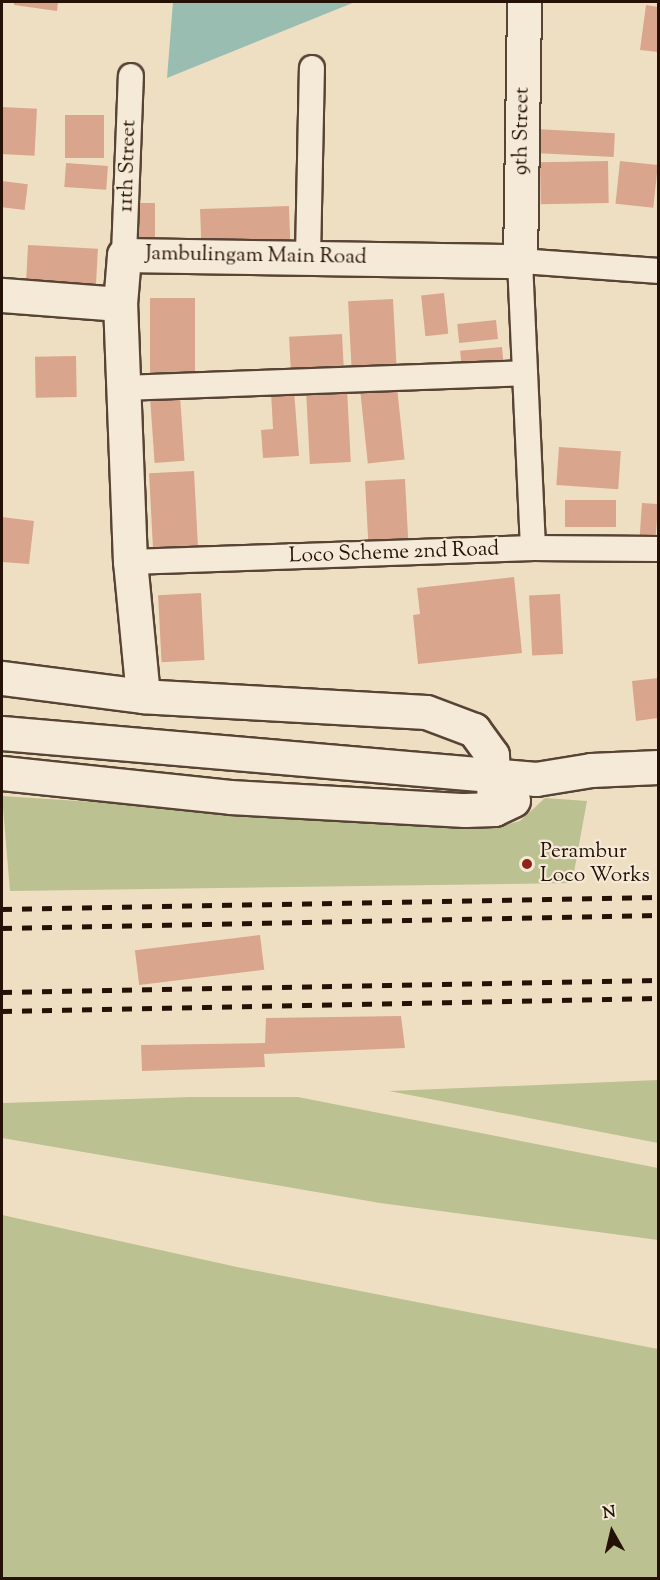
<!DOCTYPE html>
<style>
body{margin:0}
#map{position:relative;width:660px;height:1580px;overflow:hidden;background:#efdfc2;font-family:"Sorts Mill Goudy",serif}
div>[style]{position:absolute}
[style*='--x']{left:calc(var(--x)*1px);top:calc(var(--y)*1px);width:calc(var(--w)*1px);rotate:calc(var(--a)*1deg)}
.green>*{inset:0;background:#bcc191}
.water>*{inset:0;background:#9abdb2}
.building>*{inset:0;background:#daa58d;transform-origin:0 0}
.roads{filter:drop-shadow(2px 0 #584435) drop-shadow(-2px 0 #584435) drop-shadow(0 2px #584435) drop-shadow(0 -2px #584435)}
.street>*{height:24px;margin:-12px;padding:0 12px;transform-origin:12px;border-radius:12px;background:#f5ead7}
.secondary>*{height:33px;margin:-16.5px;padding:0 16.5px;transform-origin:16.5px;border-radius:16.5px;background:#f5ead7}
.rail>*{height:4.5px;margin-top:-2.25px;transform-origin:0;background:repeating-linear-gradient(90deg,#251106 0 10px,transparent 0 20px)}
.dots>*{width:16px;height:16px;translate:-50% -50%;box-sizing:border-box;border:3px solid #f5ead7;border-radius:50%}
span{translate:-50% -50%;white-space:nowrap;text-align:center;line-height:1.15;-webkit-text-stroke:4.5px #f5ead7;paint-order:stroke}
.street-label{font-size:21px;color:#251106}
.poi-label{font-size:21px;color:#251106}
.left{translate:0 -50%;text-align:left}
.frame{position:absolute;inset:0;border:3px solid #251106;pointer-events:none}
.north{position:absolute;left:582px;top:1502px;width:60px;height:60px;-webkit-text-stroke:4px #f5ead7;paint-order:stroke;rotate:352deg;font-size:16px;font-weight:700;line-height:24px;text-align:center;color:#251106}
.north::after{content:'';display:block;margin:auto;width:21px;height:27px;background:#251106;clip-path:polygon(50% 0,100% 100%,50% 72%,0 100%)}
</style>
<div id="map">
<div class="green">
<i style="clip-path:polygon(2px 796px,495px 828px,520px 821px,545px 798px,587px 801px,572px 883px,10px 891px)"></i>
<i style="clip-path:polygon(658px 1080px,658px 1143px,389px 1091px)"></i>
<i style="clip-path:polygon(192px 1097px,298px 1097px,658px 1168px,658px 1240px,380px 1203px,2px 1138px,2px 1103px)"></i>
<i style="clip-path:polygon(2px 1215px,237px 1267px,658px 1349px,658px 1578px,2px 1578px)"></i>
</div>
<div class="water">
<i style="clip-path:polygon(173px 2px,355px 2px,167px 78px)"></i>
</div>
<div class="building">
<i style="clip-path:polygon(14px 2px,58px 2px,57px 11px,14px 5px)"></i>
<i style="clip-path:polygon(646px 5px,658px 7px,658px 52px,640px 50px)"></i>
<i style="left:2px;top:107px;width:35px;height:47px;rotate:3deg"></i>
<i style="left:65px;top:115px;width:39px;height:43px"></i>
<i style="left:536px;top:129px;width:79px;height:24px;rotate:3deg"></i>
<i style="left:608px;top:161px;width:42px;height:68px;rotate:89deg"></i>
<i style="left:620px;top:161px;width:38px;height:43px;rotate:6deg"></i>
<i style="left:66px;top:163px;width:42px;height:24px;rotate:4deg"></i>
<i style="left:2px;top:181px;width:26px;height:26px;rotate:7deg"></i>
<i style="left:134px;top:203px;width:21px;height:41px"></i>
<i style="left:289px;top:206px;width:34px;height:89px;rotate:88deg"></i>
<i style="left:28px;top:245px;width:70px;height:42px;rotate:3deg"></i>
<i style="left:444px;top:293px;width:41px;height:23px;rotate:84deg"></i>
<i style="left:150px;top:298px;width:45px;height:78px"></i>
<i style="left:393px;top:299px;width:68px;height:45px;rotate:87deg"></i>
<i style="left:496px;top:320px;width:19px;height:39px;rotate:84deg"></i>
<i style="left:342px;top:334px;width:36px;height:53px;rotate:87deg"></i>
<i style="left:502px;top:347px;width:22px;height:42px;rotate:85deg"></i>
<i style="left:76px;top:356px;width:41px;height:41px;rotate:89deg"></i>
<i style="left:397px;top:387px;width:73px;height:37px;rotate:84deg"></i>
<i style="left:347px;top:389px;width:73px;height:41px;rotate:87deg"></i>
<i style="clip-path:polygon(294px 390px,299px 456px,263px 458px,261px 430px,273px 429px,271px 392px)"></i>
<i style="left:180px;top:396px;width:65px;height:30px;rotate:86deg"></i>
<i style="left:559px;top:447px;width:62px;height:38px;rotate:4deg"></i>
<i style="left:194px;top:471px;width:75px;height:45px;rotate:87deg"></i>
<i style="left:405px;top:479px;width:59px;height:40px;rotate:87deg"></i>
<i style="left:565px;top:500px;width:51px;height:27px"></i>
<i style="left:642px;top:503px;width:16px;height:34px;rotate:4deg"></i>
<i style="clip-path:polygon(2px 517px,34px 521px,29px 564px,2px 562px)"></i>
<i style="clip-path:polygon(514px 577px,522px 653px,418px 664px,413px 615px,420px 614px,417px 588px)"></i>
<i style="left:201px;top:593px;width:67px;height:43px;rotate:87deg"></i>
<i style="left:560px;top:594px;width:60px;height:31px;rotate:87deg"></i>
<i style="clip-path:polygon(658px 678px,658px 718px,636px 721px,632px 681px)"></i>
<i style="left:260px;top:935px;width:35px;height:126px;rotate:83deg"></i>
<i style="clip-path:polygon(401px 1016px,405px 1048px,264px 1054px,265px 1067px,142px 1071px,141px 1045px,265px 1043px,266px 1018px)"></i>
</div>
<div class="roads">
<div class="street">
<i style="--x:124;--y:255;--w:179;--a:-87.8"></i>
<i style="--x:308;--y:256;--w:188;--a:-88.8"></i>
<i style="--x:121;--y:388;--w:404;--a:-2.1"></i>
<i style="--x:533;--y:548;--w:287;--a:-92.6"></i>
<i style="--x:520;--y:261;--w:138;--a:4.1"></i>
<i style="--x:130;--y:562;--w:403;--a:-2"></i>
<i style="--x:533;--y:548;--w:125;--a:0.5"></i>
</div>
<div class="secondary">
<i style="--x:2;--y:295;--w:118;--a:4.4"></i>
<i style="--x:2;--y:678;--w:142;--a:7.3"></i>
<i style="--x:2;--y:733;--w:536;--a:4.92"></i>
<i style="--x:536;--y:779;--w:56;--a:-9.3"></i>
<i style="--x:591;--y:770;--w:67;--a:-2.6"></i>
<i style="--x:2;--y:773;--w:229;--a:6"></i>
<i style="--x:230;--y:797;--w:235;--a:3.2"></i>
<i style="--x:465;--y:810;--w:29;--a:-2"></i>
<i style="--x:494;--y:809;--w:21;--a:-25"></i>
<i style="--x:494;--y:809;--w:54;--a:-92.1"></i>
<i style="--x:492;--y:755;--w:31;--a:-126"></i>
<i style="--x:474;--y:730;--w:51;--a:-159.4"></i>
<i style="--x:426;--y:712;--w:283;--a:-176.8"></i>
<i style="--x:143;--y:696;--w:135;--a:-95.5"></i>
<i style="--x:130;--y:562;--w:258;--a:-92.2"></i>
<i style="--x:120;--y:304;--w:49;--a:-85.3"></i>
<i style="--x:124;--y:255;--w:396;--a:0.9"></i>
<i style="--x:520;--y:261;--w:259;--a:-89.1"></i>
</div>
</div>
<div class="rail">
<i style="--x:2;--y:909;--w:656;--a:-1.05"></i>
<i style="--x:2;--y:928;--w:656;--a:-1.14"></i>
<i style="--x:2;--y:992;--w:656;--a:-1.05"></i>
<i style="--x:2;--y:1011;--w:656;--a:-1.14"></i>
</div>
<div class="dots">
<i style="left:527px;top:864px;background:#8f2418"></i>
</div>
<div class="street-label">
<span style="left:522px;top:131px;rotate:-89deg">9th Street</span>
<span style="left:128px;top:166px;rotate:-88deg">11th Street</span>
<span style="left:256px;top:256px;rotate:1deg">Jambulingam Main Road</span>
<span style="left:394px;top:553px;rotate:-2deg">Loco Scheme 2nd Road</span>
</div>
<div class="poi-label">
<span class="left" style="left:540px;top:864px">Perambur<br>Loco Works</span>
</div>
<div class="frame"></div>
<div class="north">N</div>
</div>
